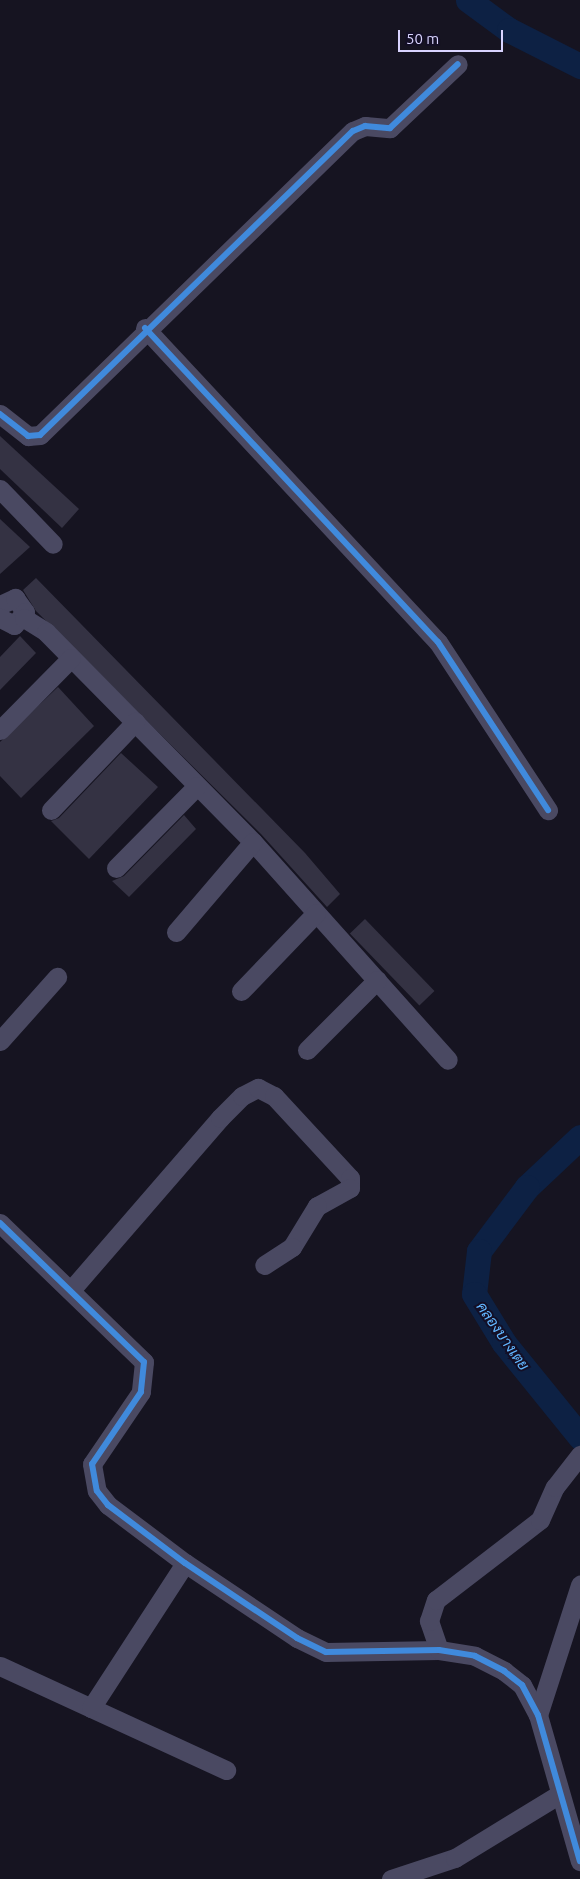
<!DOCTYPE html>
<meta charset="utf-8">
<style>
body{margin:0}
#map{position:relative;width:580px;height:1879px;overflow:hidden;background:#161421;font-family:Ubuntu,Sarabun,sans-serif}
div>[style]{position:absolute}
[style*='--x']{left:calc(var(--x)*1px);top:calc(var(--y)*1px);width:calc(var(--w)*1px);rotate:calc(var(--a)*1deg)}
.river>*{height:25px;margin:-12.5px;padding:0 12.5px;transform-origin:12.5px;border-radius:12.5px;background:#0d2144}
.building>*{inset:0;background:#343243;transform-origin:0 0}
.minor>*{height:19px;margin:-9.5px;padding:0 9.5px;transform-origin:9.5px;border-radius:9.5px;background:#4a4962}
.cycleway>*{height:6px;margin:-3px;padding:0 3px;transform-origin:3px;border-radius:3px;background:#408adc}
span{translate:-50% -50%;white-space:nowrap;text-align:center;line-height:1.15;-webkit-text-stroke:4px #130f26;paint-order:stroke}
.water-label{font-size:15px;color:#62b6ff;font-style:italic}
.scale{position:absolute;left:398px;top:30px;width:105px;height:22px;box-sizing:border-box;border:2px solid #d9d4ff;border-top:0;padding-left:6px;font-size:15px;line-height:18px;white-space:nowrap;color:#d9d4ff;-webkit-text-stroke:4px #130f26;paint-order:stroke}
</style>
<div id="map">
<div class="river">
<i style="--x:468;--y:0;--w:51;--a:36.2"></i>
<i style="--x:509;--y:30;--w:80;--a:26.9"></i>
<i style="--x:580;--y:1137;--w:73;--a:136.7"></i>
<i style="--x:527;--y:1187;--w:80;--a:126.9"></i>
<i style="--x:479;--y:1251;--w:43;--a:96.6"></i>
<i style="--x:474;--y:1294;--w:57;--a:58.5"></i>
<i style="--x:504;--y:1343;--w:121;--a:51"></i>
</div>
<div class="building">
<i style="clip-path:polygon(0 436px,79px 509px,62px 528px,0 469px)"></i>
<i style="clip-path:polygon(0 519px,30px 547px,0 574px)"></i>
<i style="clip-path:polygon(36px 578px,305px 853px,340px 894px,327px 907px,261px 834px,36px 611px,23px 590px)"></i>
<i style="clip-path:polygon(20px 636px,36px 653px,0 690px,0 657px)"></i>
<i style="clip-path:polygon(58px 687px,94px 726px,21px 798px,0 776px,0 742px)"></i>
<i style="clip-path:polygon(121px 753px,158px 787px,89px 859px,51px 821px,59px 818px)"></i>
<i style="clip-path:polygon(184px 815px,196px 829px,129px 897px,112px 881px,124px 876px)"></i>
<i style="left:365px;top:919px;width:100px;height:21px;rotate:46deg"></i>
</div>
<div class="minor">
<i style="--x:145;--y:328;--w:429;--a:47"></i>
<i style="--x:438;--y:642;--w:201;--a:56.8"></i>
<i style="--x:0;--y:414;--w:36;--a:38"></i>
<i style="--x:28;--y:436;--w:12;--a:-5"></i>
<i style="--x:40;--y:435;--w:436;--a:-44.2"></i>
<i style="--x:353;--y:131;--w:13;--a:-23"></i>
<i style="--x:365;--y:126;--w:25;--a:5"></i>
<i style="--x:390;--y:128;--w:93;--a:-43.3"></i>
<i style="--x:0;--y:489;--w:76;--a:46.1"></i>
<i style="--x:0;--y:605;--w:17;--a:-25"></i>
<i style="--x:15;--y:598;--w:17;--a:54"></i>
<i style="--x:25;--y:612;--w:17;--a:130"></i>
<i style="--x:14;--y:625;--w:16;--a:-153"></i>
<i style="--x:24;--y:618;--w:26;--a:32"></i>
<i style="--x:46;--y:632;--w:295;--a:45.4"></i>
<i style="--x:253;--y:842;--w:292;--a:48.2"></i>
<i style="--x:0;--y:730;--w:101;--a:-45.4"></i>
<i style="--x:51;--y:810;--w:122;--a:-46.3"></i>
<i style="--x:116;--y:868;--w:115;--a:-45.4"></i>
<i style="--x:176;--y:932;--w:118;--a:-49.5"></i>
<i style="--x:241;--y:991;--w:108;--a:-46.1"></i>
<i style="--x:0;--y:1041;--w:86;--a:-48.3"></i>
<i style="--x:307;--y:1050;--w:99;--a:-45"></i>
<i style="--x:0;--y:1223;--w:200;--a:44"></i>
<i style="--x:144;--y:1362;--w:30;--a:96"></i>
<i style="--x:141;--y:1392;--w:87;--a:124.2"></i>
<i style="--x:92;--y:1464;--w:27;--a:80"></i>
<i style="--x:97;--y:1491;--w:18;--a:52"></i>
<i style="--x:108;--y:1505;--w:96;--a:37"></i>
<i style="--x:185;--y:1563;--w:135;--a:33.8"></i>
<i style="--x:297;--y:1638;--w:32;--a:26"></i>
<i style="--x:326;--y:1652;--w:113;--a:-1"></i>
<i style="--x:439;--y:1650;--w:36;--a:9"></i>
<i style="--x:475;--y:1656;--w:33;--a:27"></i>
<i style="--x:504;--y:1671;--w:23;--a:38"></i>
<i style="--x:522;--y:1685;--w:34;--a:62"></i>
<i style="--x:538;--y:1715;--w:152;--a:74"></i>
<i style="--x:71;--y:1290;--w:228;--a:-49.1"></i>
<i style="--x:220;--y:1118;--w:31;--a:-45"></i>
<i style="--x:242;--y:1096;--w:18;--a:-27"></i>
<i style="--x:258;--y:1088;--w:18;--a:27"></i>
<i style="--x:274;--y:1096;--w:112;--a:47.2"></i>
<i style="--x:350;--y:1178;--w:10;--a:90"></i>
<i style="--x:350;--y:1188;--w:38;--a:151"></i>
<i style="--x:317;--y:1206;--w:48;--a:121.4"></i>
<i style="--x:292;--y:1247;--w:33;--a:147"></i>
<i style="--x:439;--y:1650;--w:31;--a:-109"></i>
<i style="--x:429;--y:1621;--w:22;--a:-72"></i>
<i style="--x:436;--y:1600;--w:131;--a:-37.6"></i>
<i style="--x:540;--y:1520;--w:36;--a:-66"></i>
<i style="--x:555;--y:1487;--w:41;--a:-52"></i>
<i style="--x:0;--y:1666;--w:249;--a:24.7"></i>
<i style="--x:91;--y:1708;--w:173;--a:-57"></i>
<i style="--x:538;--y:1715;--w:137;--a:-72.1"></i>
<i style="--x:391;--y:1879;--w:67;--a:-18.2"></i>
<i style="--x:455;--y:1858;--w:123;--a:-31.4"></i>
</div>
<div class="cycleway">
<i style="--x:145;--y:328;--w:429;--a:47"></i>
<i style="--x:438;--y:642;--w:201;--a:56.8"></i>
<i style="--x:0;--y:414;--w:36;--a:38"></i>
<i style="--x:28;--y:436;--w:12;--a:-5"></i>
<i style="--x:40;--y:435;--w:436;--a:-44.2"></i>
<i style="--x:353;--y:131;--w:13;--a:-23"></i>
<i style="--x:365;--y:126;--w:25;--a:5"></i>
<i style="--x:390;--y:128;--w:93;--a:-43.3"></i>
<i style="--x:0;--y:1223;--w:200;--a:44"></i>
<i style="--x:144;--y:1362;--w:30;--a:96"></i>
<i style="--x:141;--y:1392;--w:87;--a:124.2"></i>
<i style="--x:92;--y:1464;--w:27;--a:80"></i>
<i style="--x:97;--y:1491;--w:18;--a:52"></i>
<i style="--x:108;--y:1505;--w:96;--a:37"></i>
<i style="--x:185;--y:1563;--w:135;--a:33.8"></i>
<i style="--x:297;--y:1638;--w:32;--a:26"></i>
<i style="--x:326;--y:1652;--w:113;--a:-1"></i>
<i style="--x:439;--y:1650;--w:36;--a:9"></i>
<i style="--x:475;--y:1656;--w:33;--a:27"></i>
<i style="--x:504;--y:1671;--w:23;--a:38"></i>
<i style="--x:522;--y:1685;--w:34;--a:62"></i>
<i style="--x:538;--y:1715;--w:152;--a:74"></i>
</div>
<div class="water-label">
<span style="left:503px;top:1336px;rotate:55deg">คลองบางเตย</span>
</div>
<div class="scale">50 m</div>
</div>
